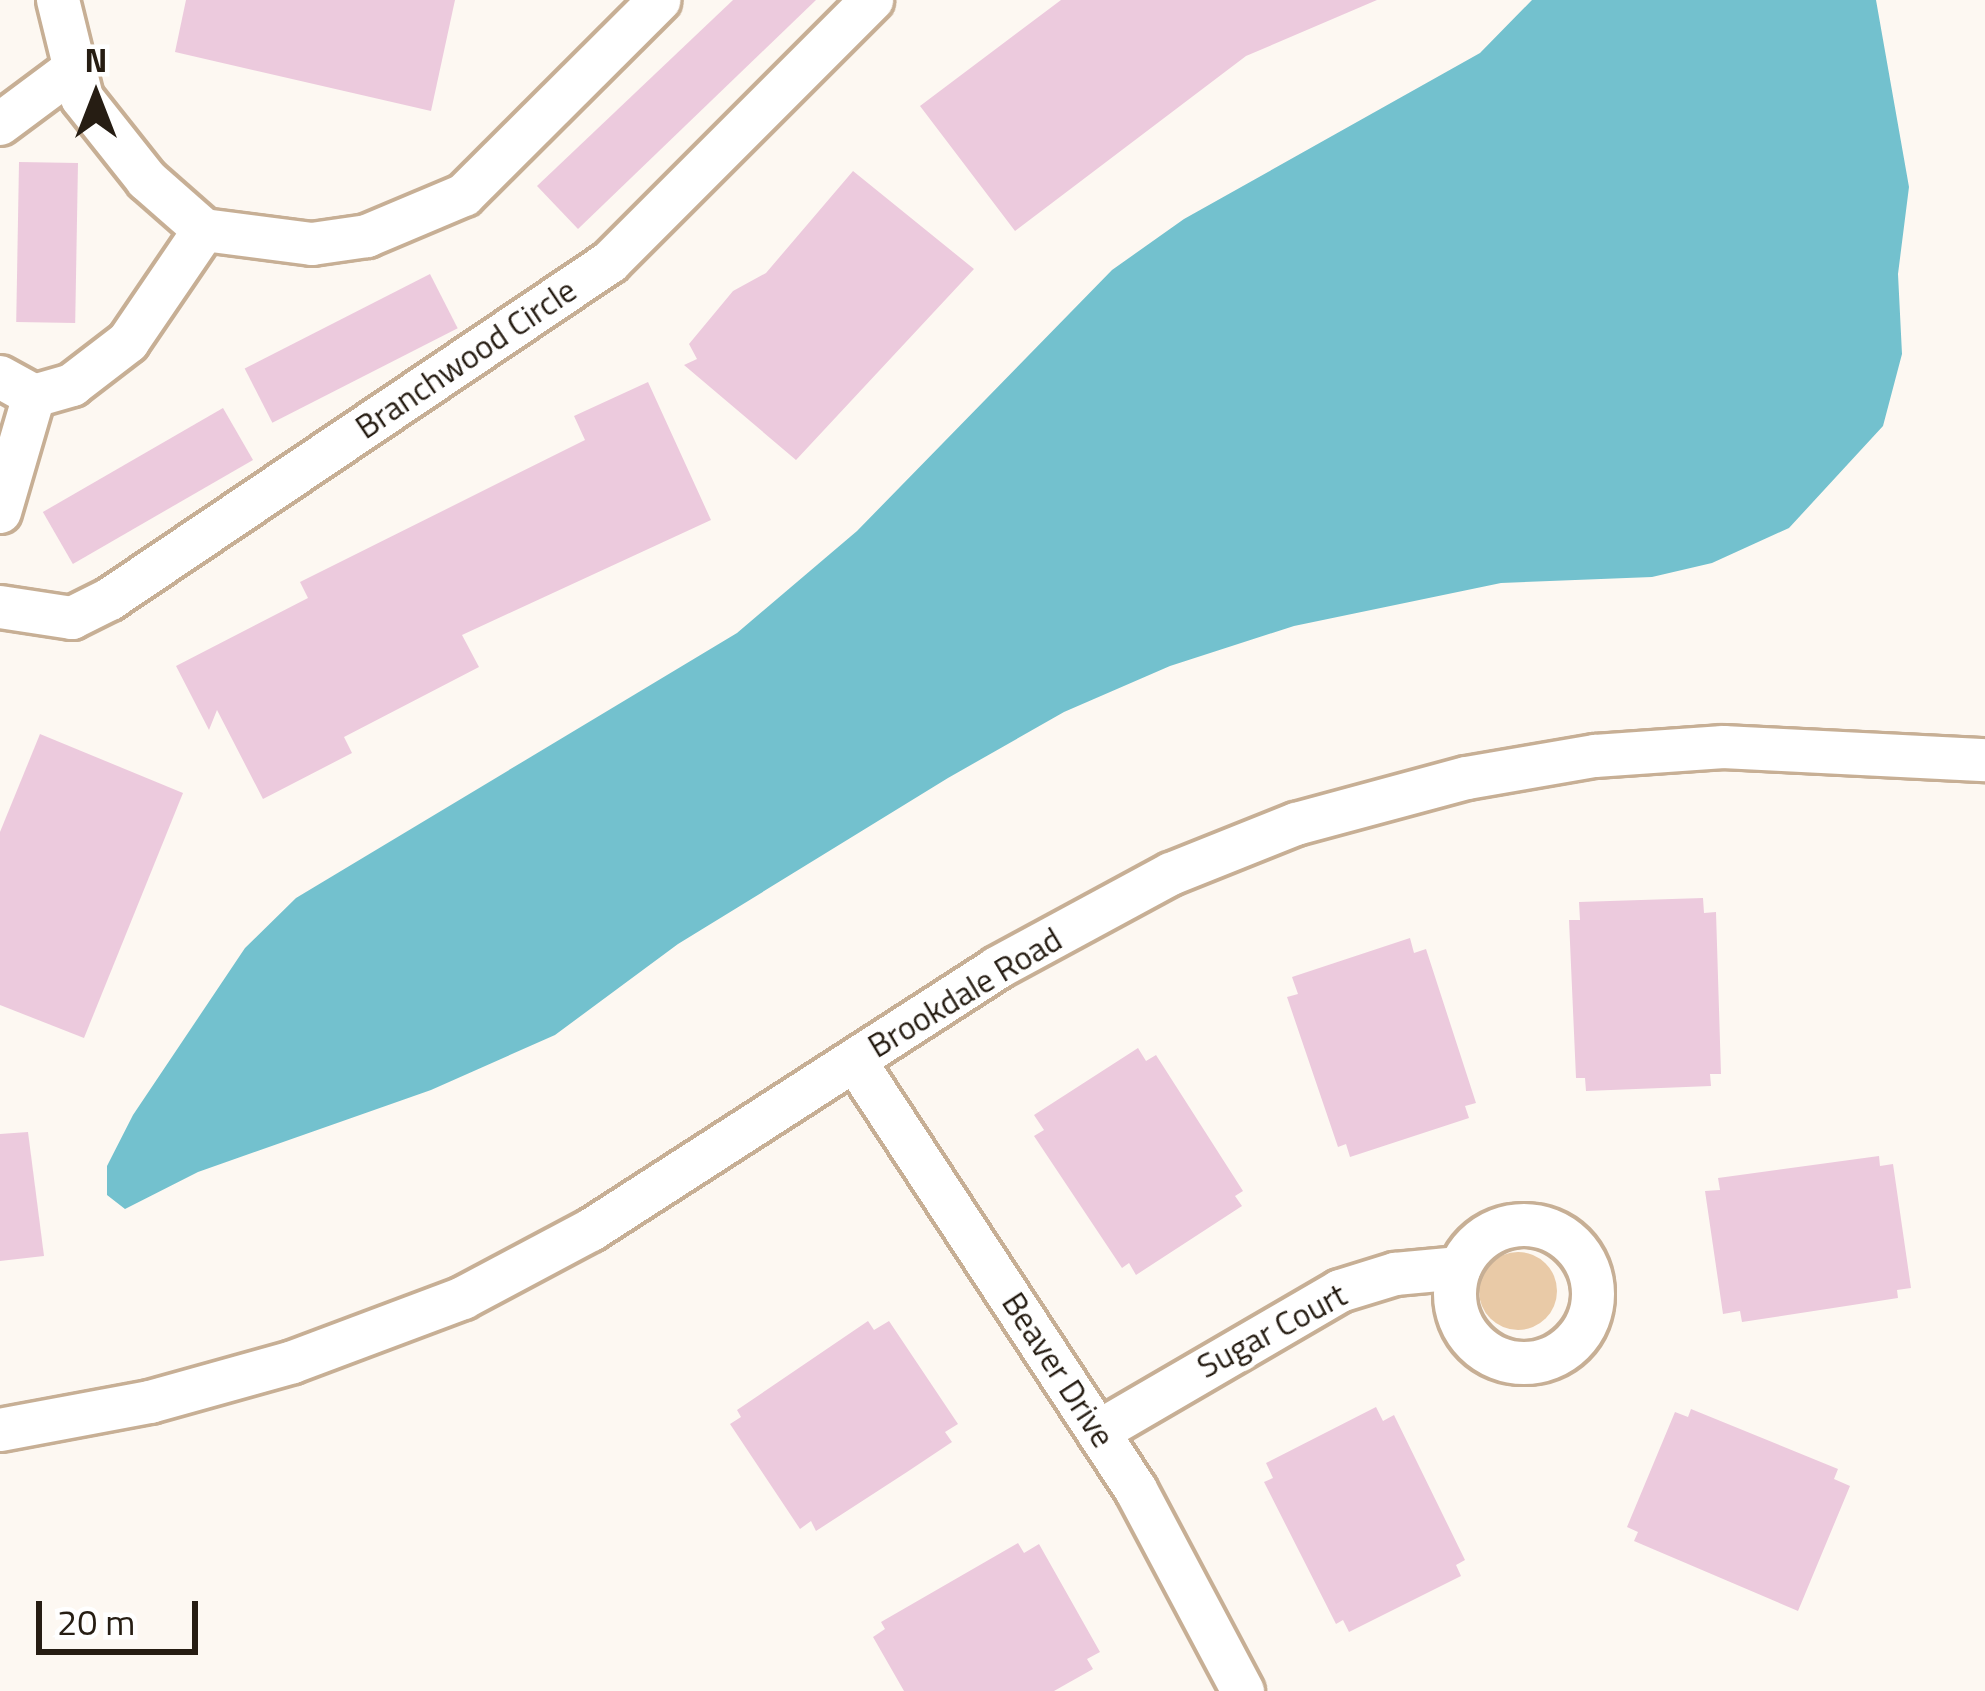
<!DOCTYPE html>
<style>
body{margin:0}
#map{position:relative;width:1985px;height:1691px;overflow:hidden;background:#fdf8f2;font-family:"Titillium Web",sans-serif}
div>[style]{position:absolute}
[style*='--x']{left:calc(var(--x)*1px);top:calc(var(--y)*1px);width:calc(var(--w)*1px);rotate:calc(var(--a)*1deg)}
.green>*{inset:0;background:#e9caa7}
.round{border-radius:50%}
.water>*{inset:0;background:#73c1ce}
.building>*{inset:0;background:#eccadd;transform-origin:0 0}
.roads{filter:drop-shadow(3px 0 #c7af95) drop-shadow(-3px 0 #c7af95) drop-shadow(0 3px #c7af95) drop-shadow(0 -3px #c7af95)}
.street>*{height:42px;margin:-21px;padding:0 21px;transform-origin:21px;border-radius:21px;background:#fff}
.street>.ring{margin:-21px;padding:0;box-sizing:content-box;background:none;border:42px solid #fff;border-radius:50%}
span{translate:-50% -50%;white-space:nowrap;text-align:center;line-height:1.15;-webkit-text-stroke:10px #fff;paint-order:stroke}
.street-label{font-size:33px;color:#261d13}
.north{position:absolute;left:36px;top:36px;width:120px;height:120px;-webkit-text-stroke:9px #fff;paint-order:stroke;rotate:0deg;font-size:33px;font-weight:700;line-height:48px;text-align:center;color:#261d13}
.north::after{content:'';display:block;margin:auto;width:42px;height:54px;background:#261d13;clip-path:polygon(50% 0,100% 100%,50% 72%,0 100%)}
.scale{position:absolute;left:36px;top:1601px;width:162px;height:54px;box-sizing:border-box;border:6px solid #261d13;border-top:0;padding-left:15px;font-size:36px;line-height:42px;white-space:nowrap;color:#261d13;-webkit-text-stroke:9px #fff;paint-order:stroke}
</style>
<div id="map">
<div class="green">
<i class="round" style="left:1479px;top:1252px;width:78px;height:78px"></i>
</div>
<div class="water">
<i style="clip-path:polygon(1532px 0,1876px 0,1909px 187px,1898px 274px,1902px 354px,1883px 426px,1789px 528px,1712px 563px,1652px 577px,1501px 583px,1294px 626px,1170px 666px,1064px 712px,948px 778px,678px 944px,555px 1035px,431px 1090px,198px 1172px,125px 1209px,107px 1195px,107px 1166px,133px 1115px,245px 948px,296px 898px,737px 633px,857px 531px,1112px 270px,1184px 219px,1480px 53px)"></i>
</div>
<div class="building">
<i style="clip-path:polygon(186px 0,455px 0,431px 111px,175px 52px)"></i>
<i style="clip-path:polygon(733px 0,816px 0,578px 229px,537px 186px)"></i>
<i style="clip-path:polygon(1061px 0,1377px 0,1246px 56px,1015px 231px,920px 106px)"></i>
<i style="left:19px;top:162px;width:59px;height:160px;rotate:1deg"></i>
<i style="clip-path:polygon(853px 171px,974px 269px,796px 460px,684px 365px,697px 359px,689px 344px,733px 291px,766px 273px)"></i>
<i style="left:430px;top:274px;width:61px;height:208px;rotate:63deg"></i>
<i style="clip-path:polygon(648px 382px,711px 520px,462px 635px,479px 667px,344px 737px,352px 753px,263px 799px,217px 710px,209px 730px,176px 666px,308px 598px,300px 582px,585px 440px,574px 416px)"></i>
<i style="left:223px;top:408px;width:60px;height:208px;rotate:60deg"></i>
<i style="clip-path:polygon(40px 734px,183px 793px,84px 1038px,0 1005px,0 832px)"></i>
<i style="clip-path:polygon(1703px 898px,1704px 913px,1716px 912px,1721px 1074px,1710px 1074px,1711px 1086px,1586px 1091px,1585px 1078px,1576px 1078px,1569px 920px,1580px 920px,1579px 902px)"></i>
<i style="clip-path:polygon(1410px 938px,1414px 953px,1426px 949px,1476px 1103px,1465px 1106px,1469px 1118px,1350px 1157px,1346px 1144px,1338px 1147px,1287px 997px,1298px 994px,1292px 977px)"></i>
<i style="clip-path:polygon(1138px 1048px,1146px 1061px,1156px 1055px,1243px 1191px,1235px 1196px,1242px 1206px,1136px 1275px,1129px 1263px,1122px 1268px,1034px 1136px,1044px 1130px,1034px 1115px)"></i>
<i style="clip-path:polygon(28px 1132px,44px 1256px,0 1261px,0 1134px)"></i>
<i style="clip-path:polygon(1879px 1156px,1880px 1166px,1893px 1164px,1911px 1288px,1897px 1290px,1898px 1298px,1742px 1322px,1740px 1311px,1723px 1314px,1705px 1191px,1720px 1190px,1718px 1178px)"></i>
<i style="clip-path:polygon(868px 1321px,874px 1330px,889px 1321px,958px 1424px,945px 1432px,952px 1442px,907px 1472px,816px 1531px,811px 1521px,800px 1529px,730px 1424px,741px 1417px,737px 1410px)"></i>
<i style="clip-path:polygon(1376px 1407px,1383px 1421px,1394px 1415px,1465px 1560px,1456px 1565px,1461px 1576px,1349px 1632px,1343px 1620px,1336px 1624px,1264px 1482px,1273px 1478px,1266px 1463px)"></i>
<i style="clip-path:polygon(1691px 1409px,1838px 1469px,1834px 1479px,1850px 1486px,1798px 1611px,1634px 1541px,1638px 1532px,1627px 1527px,1675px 1412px,1688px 1417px)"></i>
<i style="clip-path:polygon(1018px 1543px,1024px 1553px,1039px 1544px,1100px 1652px,1087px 1659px,1093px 1669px,1054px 1691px,904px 1691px,873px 1637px,885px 1629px,881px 1622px)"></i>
</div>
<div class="roads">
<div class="street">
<i style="--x:58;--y:0;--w:101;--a:76.2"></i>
<i style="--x:82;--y:98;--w:105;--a:51.6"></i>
<i style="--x:147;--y:180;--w:76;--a:41.3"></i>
<i style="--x:0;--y:124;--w:89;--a:-36.7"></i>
<i style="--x:0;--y:377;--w:39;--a:29"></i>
<i style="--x:34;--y:396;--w:40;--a:-16"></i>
<i style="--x:72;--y:385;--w:71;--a:-37.5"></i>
<i style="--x:128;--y:342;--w:135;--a:-55.8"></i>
<i style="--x:204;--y:230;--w:109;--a:7.4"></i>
<i style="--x:312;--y:244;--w:56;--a:-8.3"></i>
<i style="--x:367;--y:236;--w:105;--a:-22.9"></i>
<i style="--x:464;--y:195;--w:276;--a:-44.9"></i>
<i style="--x:0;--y:512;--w:121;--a:-73.7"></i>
<i style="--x:0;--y:607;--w:73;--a:8.7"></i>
<i style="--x:72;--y:618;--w:42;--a:-26.6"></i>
<i style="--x:110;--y:599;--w:603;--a:-33.98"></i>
<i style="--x:610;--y:262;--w:371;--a:-45"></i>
<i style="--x:855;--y:1061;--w:513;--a:56.77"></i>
<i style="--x:1136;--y:1490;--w:228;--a:62"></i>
<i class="ring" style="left:1455px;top:1225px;width:96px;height:96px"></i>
<i style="--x:0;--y:1430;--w:153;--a:-10.6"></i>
<i style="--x:150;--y:1402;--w:148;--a:-15.6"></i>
<i style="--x:293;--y:1362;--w:182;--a:-20.6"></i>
<i style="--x:463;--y:1298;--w:145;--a:-28"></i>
<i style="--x:591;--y:1230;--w:483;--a:-32.8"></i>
<i style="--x:997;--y:968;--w:198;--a:-28.4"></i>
<i style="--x:1171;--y:874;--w:135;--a:-21.8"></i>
<i style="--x:1296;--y:824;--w:177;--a:-15.1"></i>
<i style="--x:1467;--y:778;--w:130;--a:-9.8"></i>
<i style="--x:1595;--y:756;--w:129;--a:-4"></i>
<i style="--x:1724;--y:747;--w:261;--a:2.9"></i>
<i style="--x:1098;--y:1432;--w:280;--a:-30.2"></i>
<i style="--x:1340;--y:1291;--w:58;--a:-17.2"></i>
<i style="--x:1395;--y:1274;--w:65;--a:-5.3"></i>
</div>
</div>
<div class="street-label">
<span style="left:466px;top:359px;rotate:-34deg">Branchwood Circle</span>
<span style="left:965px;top:993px;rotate:-31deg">Brookdale Road</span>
<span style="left:1272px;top:1331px;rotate:-28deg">Sugar Court</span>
<span style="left:1058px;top:1370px;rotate:57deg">Beaver Drive</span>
</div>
<div class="north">N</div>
<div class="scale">20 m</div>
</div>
